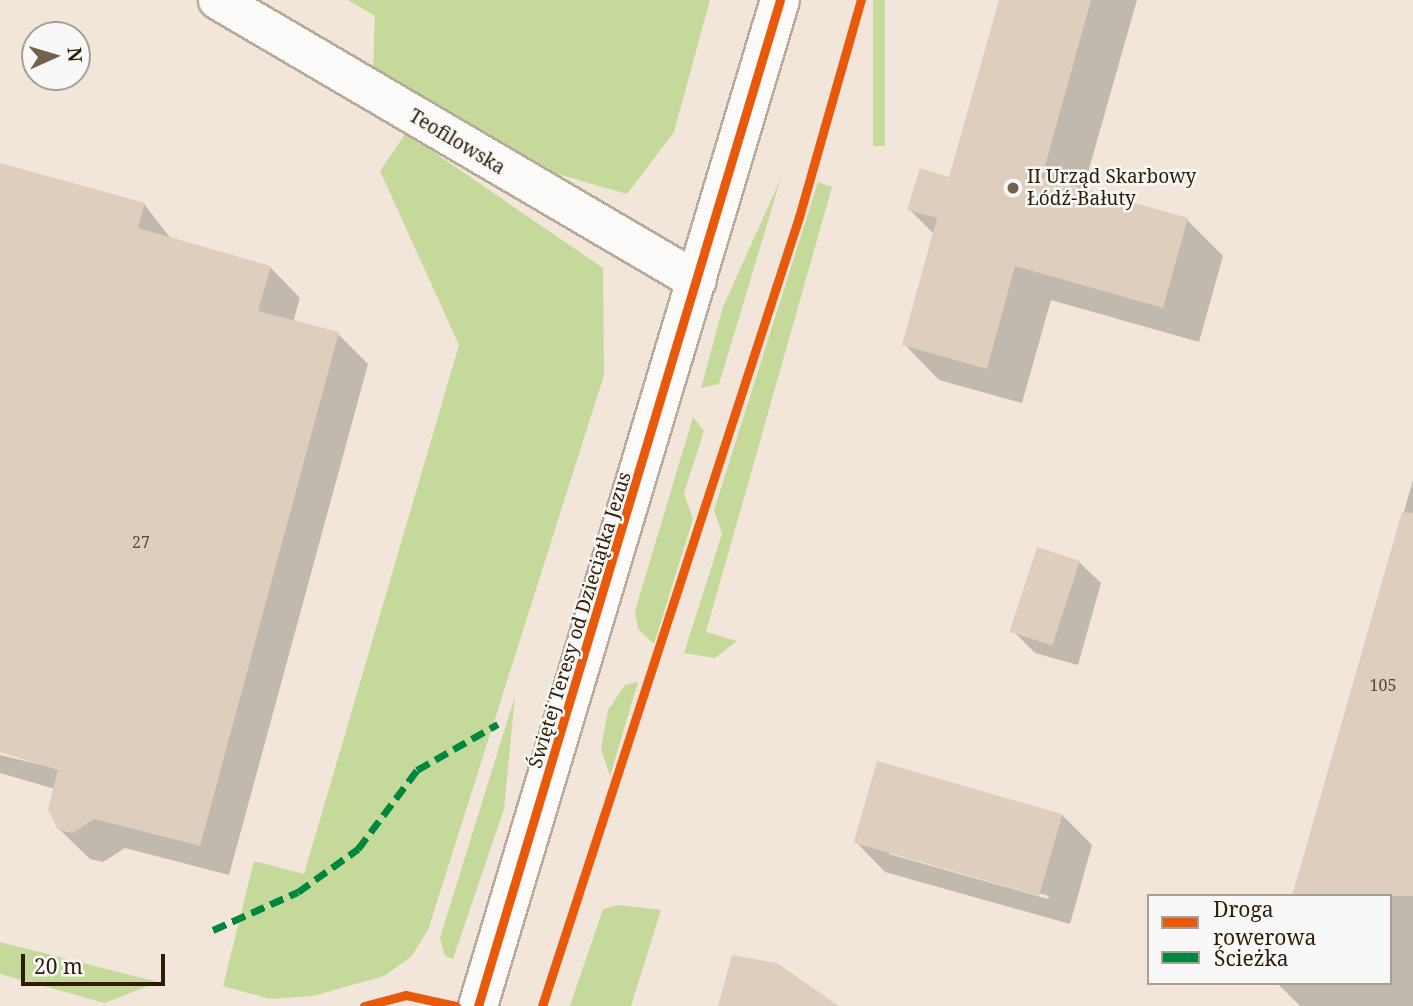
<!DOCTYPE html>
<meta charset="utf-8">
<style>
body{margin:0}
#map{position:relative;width:1413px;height:1006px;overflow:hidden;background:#f2e6da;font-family:"Noto Serif",serif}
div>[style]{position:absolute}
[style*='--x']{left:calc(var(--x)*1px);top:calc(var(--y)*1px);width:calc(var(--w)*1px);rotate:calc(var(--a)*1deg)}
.green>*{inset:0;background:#c5da9a;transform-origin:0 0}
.shadow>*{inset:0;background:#0003}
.building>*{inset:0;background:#ddcebd;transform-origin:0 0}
.roads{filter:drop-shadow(2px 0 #b9aa9a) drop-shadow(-2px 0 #b9aa9a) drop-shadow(0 2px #b9aa9a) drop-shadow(0 -2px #b9aa9a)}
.minor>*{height:38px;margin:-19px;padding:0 19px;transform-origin:19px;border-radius:19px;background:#fdfbf9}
.tertiary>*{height:38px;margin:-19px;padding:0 19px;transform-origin:19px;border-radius:19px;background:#fdfbf9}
.quiet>*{height:7px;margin-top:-3.5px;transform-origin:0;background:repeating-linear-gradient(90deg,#00873e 0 14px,transparent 0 21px)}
.cycleway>*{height:9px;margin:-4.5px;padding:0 4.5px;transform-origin:4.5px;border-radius:4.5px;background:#e8590c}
.dots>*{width:19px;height:19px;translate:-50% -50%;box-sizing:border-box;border:4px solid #f8f8f8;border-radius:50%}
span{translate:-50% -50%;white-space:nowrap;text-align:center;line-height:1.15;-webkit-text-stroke:5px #f8f8f8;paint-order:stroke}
.number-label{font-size:16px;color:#5a4832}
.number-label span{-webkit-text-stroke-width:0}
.street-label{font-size:19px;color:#2f1c03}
.poi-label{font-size:19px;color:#2f1c03}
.left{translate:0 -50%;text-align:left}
.legend{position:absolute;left:1147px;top:894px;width:245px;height:91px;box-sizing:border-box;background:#f8f8f8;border:2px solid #a8a096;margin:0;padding:9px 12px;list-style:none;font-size:21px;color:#2f1c03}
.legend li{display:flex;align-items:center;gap:14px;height:35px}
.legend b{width:35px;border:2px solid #a8a096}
.north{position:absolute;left:21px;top:21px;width:70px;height:70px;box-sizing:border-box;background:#f8f8f8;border:2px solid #a8a096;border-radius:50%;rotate:86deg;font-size:19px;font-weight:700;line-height:28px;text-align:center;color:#2f1c03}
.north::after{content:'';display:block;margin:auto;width:24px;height:32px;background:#73634e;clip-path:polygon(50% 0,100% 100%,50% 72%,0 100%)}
.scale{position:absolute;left:21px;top:954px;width:144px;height:32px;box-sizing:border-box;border:4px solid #2f1c03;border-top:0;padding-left:9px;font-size:21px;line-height:24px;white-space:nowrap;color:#2f1c03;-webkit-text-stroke:5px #f8f8f8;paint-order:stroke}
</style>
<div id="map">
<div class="green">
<i style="clip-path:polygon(348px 0,710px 0,674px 132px,627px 194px,547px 171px,373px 68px,375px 16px)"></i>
<i style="left:873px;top:0;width:12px;height:146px"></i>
<i style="clip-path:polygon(406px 133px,603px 268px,604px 375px,428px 930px,411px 957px,384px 976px,313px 996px,270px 999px,223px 986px,254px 861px,304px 874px,459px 345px,380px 171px)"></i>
<i style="clip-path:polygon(781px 178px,719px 384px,701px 388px,723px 307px)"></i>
<i style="clip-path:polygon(818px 182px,832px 187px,706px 632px,737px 641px,715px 658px,684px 653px,722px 534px,714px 510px)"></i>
<i style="clip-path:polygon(693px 417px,704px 431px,684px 493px,693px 519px,654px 644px,638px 629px,635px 611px)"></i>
<i style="clip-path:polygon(638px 682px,610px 776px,601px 749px,608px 710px,625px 685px)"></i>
<i style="clip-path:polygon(515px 696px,504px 809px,453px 959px,445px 956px,440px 938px)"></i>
<i style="clip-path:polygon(619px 905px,661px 910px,631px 1006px,570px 1006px,603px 909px)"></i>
<i style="clip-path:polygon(0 942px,158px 982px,105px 1003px,0 974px)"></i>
</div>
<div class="shadow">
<i style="clip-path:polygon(1001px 0,1137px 0,1083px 190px,1187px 220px,1223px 256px,1199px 342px,1051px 300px,1022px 403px,939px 380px,904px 344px,934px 234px,909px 209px,950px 179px)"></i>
<i style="clip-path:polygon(0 165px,144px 204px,172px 240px,271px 268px,300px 298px,293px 322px,338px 334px,368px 364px,229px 875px,125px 848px,103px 862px,90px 859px,59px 829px,55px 789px,0 773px,0 755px,67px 771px,0 751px)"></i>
<i style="clip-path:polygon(1413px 480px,1413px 1006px,1300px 1006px,1277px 983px,1390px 983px,1390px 896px,1294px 896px)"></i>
<i style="clip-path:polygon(1079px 562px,1101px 583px,1078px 665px,1035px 653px,1014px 632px)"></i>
<i style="clip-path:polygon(evenodd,1062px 815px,1092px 845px,1070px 924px,885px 872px,856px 842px,1062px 815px,889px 851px,1049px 896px,1048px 899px,889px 854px,889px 851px)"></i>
</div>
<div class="building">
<i style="clip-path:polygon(999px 0,1091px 0,1042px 177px,1188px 218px,1163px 308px,1015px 266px,987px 369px,902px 345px,937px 218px,907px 210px,920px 168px,949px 177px)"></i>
<i style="clip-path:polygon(0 163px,145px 203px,138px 228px,271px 266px,258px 311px,339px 332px,200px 846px,94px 819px,73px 833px,58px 830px,48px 809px,58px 770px,0 752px)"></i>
<i style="clip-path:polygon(1402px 512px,1413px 513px,1413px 896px,1292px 896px)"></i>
<i style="left:1037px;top:547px;width:45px;height:89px;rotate:18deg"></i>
<i style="left:877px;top:761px;width:193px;height:85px;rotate:16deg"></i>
<i style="clip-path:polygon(732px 955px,777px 963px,839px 1006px,718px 1006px)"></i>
</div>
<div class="roads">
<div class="minor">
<i style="--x:218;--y:0;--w:555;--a:30.4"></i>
</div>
<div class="tertiary">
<i style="--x:478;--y:1006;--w:1050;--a:-73.29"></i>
</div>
</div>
<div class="quiet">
<i style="--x:213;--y:930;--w:93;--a:-24.1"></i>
<i style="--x:298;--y:892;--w:74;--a:-35.6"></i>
<i style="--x:358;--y:849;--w:99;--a:-53.2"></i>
<i style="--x:417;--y:770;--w:93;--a:-29.6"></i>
</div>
<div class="cycleway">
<i style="--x:364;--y:1006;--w:43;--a:-14.7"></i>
<i style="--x:406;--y:995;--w:51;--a:12.4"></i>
<i style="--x:478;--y:1006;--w:1050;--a:-73.29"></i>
<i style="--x:542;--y:1006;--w:830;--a:-71.96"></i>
<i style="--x:799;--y:217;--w:226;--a:-74.1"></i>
</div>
<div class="dots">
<i style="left:1013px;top:188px;background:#73634e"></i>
</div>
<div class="number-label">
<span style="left:141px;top:542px">27</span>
<span style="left:1383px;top:685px">105</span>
</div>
<div class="street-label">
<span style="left:457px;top:142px;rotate:31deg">Teofilowska</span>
<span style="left:580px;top:620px;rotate:-73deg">Świętej Teresy od Dzieciątka Jezus</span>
</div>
<div class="poi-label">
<span class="left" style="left:1027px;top:188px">II Urząd Skarbowy<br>Łódź-Bałuty</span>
</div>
<ul class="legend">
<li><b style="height:9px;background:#e8590c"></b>Droga rowerowa</li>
<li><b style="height:9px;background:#00873e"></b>Ścieżka</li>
</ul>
<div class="north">N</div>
<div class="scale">20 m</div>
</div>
